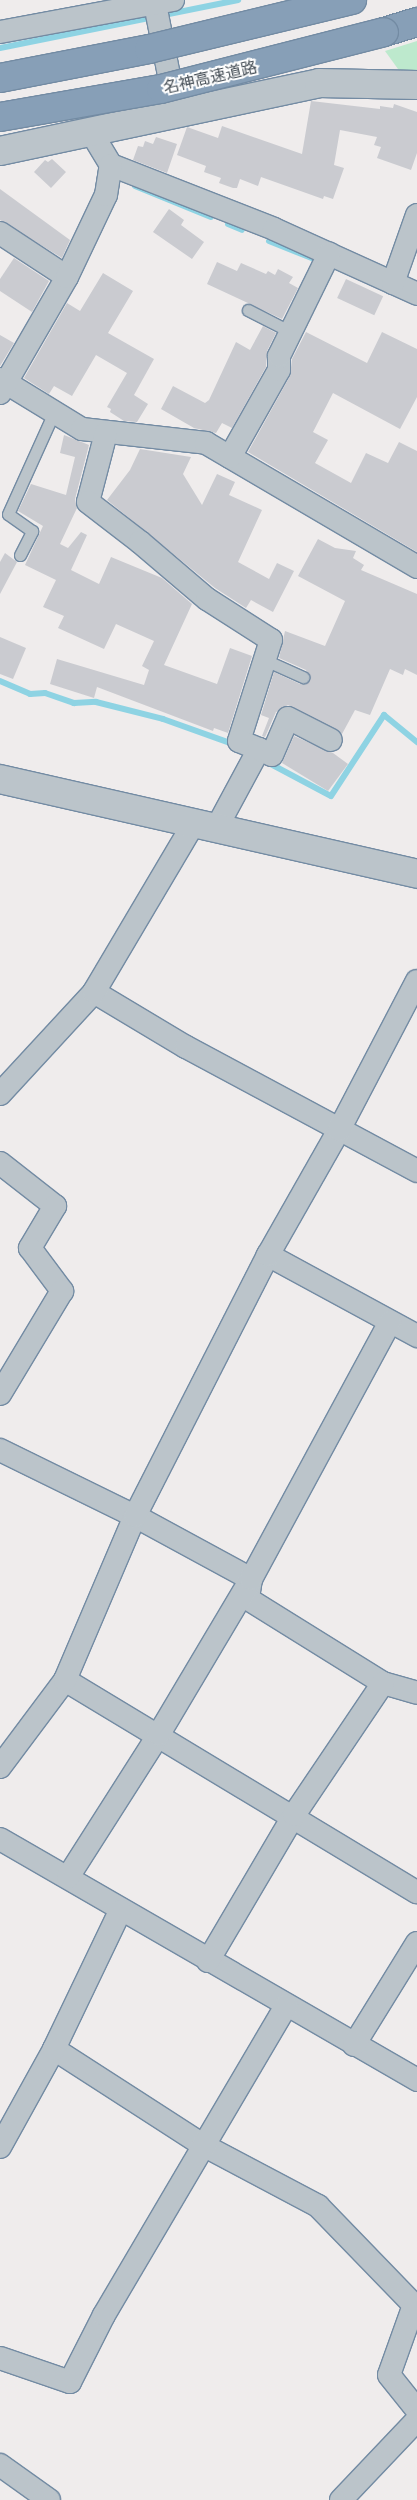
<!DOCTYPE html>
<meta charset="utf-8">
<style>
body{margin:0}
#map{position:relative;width:417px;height:2500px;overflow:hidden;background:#efecec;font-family:"Exo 2","Noto Sans JP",sans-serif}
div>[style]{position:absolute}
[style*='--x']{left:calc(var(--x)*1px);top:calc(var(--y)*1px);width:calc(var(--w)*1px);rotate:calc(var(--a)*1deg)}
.green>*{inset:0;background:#bde9cd}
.stream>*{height:6px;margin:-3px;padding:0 3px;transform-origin:3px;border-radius:3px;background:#8ed3e3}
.building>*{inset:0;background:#cacbd0;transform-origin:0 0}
.roads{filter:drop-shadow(1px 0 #738ba3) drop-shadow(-1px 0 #738ba3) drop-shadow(0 1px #738ba3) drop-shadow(0 -1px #738ba3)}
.service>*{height:11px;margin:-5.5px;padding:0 5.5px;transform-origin:5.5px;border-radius:5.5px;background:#bbc4ca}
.minor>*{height:22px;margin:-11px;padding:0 11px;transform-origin:11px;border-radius:11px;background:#bbc4ca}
.tertiary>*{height:28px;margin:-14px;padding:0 14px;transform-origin:14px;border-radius:14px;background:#bbc4ca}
.motorway>*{height:28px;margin:-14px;padding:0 14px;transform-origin:14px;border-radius:14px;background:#879fb7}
.bridges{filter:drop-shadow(1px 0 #738ba3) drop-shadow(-1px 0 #738ba3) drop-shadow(0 1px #738ba3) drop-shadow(0 -1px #738ba3)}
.motorway-bridge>*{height:28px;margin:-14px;padding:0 14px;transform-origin:14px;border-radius:14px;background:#879fb7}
span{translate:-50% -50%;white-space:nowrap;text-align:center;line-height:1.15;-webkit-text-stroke:4px #fff;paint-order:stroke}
.street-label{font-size:16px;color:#464f57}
</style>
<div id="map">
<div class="green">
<i style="clip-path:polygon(417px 41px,417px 77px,407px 75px,398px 69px,385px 51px)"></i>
</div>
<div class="stream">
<i style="--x:0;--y:48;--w:243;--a:-11.4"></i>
<i style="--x:135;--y:186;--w:82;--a:22.2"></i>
<i style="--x:228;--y:224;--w:15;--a:23"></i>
<i style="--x:269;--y:241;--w:48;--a:21.8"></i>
<i style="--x:0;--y:681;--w:33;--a:23"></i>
<i style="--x:30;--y:694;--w:15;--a:-4"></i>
<i style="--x:45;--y:693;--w:31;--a:19"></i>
<i style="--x:74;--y:703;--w:22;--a:-3"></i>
<i style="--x:96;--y:702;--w:69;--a:14.2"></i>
<i style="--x:163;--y:719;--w:71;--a:19.7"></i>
<i style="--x:267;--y:762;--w:72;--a:28"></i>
<i style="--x:331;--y:796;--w:97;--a:-56.8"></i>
<i style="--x:384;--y:715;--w:43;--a:39.3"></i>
</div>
<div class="building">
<i style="clip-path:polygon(311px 101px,380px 109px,380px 106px,393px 108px,394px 104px,417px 112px,417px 153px,411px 170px,377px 158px,381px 147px,374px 145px,377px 137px,340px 130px,334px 165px,344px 168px,333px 199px,324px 196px,323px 199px,261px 177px,258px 186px,240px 179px,237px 188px,233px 188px,219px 183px,221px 178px,204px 172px,206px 166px,177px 155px,187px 127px,218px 138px,222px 126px,302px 154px)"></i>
<i style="clip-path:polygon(156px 137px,177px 144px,167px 173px,133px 160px,138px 146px,143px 147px,145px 141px,153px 144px)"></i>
<i style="clip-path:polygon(52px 159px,66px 172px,51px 188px,34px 172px,45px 160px,48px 162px)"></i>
<i style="clip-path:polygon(0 189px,70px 240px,62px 258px,0 220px)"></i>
<i style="clip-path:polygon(169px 209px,184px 220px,181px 225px,204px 242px,192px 259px,153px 232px)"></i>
<i style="clip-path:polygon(14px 258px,49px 281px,32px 312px,0 291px,0 279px)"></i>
<i style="clip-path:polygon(217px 262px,237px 271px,241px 263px,266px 274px,268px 271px,275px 275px,278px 269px,293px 277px,289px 283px,298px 288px,282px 319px,207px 284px)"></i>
<i style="clip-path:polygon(103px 273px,133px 291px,108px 333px,154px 359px,134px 395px,148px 404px,137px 422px,124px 421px,110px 412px,111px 409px,107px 407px,127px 373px,96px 355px,72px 396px,54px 386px,49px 394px,24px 378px,67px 303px,80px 311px)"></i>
<i style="left:346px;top:279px;width:41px;height:21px;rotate:25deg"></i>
<i style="clip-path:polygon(263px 326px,276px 333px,267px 351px,266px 367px,232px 428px,222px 423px,216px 433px,194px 428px,161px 409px,173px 386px,205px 403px,209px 400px,236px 342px,250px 350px)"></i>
<i style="clip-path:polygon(306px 332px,367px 363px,382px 332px,417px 349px,417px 397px,400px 429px,333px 393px,313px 432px,328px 440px,315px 463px,351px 483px,366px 453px,388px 463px,399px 442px,417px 451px,417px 552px,248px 452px,290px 376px,292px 359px)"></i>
<i style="clip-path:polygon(0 335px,14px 343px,0 366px)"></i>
<i style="clip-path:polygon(64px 435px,89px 445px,75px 499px,77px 508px,60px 544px,68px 548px,81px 532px,87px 535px,71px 570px,99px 584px,111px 557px,162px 578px,192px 604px,164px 665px,217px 684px,230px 648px,252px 656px,228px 733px,214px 728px,213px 731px,97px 687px,94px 698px,50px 684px,57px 659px,144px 685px,149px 670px,142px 666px,154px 641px,116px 624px,104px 649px,58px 628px,64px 616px,43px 607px,56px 580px,25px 565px,43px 526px,18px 511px,31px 484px,66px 495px,75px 457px,60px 453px)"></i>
<i style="clip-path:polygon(140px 449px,191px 457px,183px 474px,202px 505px,217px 474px,235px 482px,229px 495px,262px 510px,238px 562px,269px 579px,277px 563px,294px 571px,273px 612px,251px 600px,246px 608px,215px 588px,107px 500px,130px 470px)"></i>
<i style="clip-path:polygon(318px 539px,335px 548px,356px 551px,353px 558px,364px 565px,361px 570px,417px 594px,417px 675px,405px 669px,403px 675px,390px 669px,370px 715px,355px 710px,342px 734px,288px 705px,276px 712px,265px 737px,262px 736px,269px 718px,261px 715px,274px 672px,300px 684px,310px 680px,306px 670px,279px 658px,285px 631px,325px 646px,345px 601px,298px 576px)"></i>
<i style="clip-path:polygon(5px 553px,17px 562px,0 594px,0 562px)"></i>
<i style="clip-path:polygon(0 637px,26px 648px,13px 679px,0 674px)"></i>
<i style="clip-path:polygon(294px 736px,333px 753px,348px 764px,328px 791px,282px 763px)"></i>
</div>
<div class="roads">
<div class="service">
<i style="--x:248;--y:310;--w:48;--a:27.1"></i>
<i style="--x:20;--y:555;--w:27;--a:-63"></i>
<i style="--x:32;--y:531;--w:29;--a:-145"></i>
<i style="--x:8;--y:514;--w:112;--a:-65.7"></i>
<i style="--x:265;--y:660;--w:42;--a:24.1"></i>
</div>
<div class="minor">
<i style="--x:155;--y:4;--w:99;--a:78.9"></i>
<i style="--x:0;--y:32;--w:176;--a:-10.5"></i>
<i style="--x:91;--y:132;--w:39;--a:59"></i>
<i style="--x:111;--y:165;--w:175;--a:21.4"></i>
<i style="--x:274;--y:229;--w:157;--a:24.4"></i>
<i style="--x:0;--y:233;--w:80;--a:33.3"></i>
<i style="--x:393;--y:283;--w:72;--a:-70.6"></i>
<i style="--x:0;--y:379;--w:96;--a:31.4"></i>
<i style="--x:82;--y:429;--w:125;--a:6.4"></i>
<i style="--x:206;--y:443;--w:245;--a:30.4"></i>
<i style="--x:0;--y:393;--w:134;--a:-60"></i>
<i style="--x:67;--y:277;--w:91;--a:-64.6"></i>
<i style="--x:106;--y:195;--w:30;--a:-81"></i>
<i style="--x:106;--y:433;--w:71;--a:104.6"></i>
<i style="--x:88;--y:502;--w:66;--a:37.6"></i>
<i style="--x:140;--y:542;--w:88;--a:40.4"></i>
<i style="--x:207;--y:599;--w:76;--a:32.6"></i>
<i style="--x:271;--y:640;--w:106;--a:107.6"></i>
<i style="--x:239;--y:741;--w:22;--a:22"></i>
<i style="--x:259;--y:749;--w:91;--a:118.3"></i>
<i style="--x:230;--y:457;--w:100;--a:-60.6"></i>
<i style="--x:279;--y:370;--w:14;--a:-90"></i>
<i style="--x:279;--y:356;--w:114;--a:-63.9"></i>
<i style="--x:259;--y:749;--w:14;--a:25"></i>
<i style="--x:272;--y:755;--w:40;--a:-66.6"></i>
<i style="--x:288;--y:718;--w:48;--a:27.1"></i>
<i style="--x:94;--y:992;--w:107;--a:30.9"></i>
<i style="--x:186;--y:1047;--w:262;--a:28.2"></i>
<i style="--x:0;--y:1094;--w:139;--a:-47.3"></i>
<i style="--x:94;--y:992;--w:196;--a:-59.4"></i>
<i style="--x:0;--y:1163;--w:70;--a:38"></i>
<i style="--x:55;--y:1206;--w:49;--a:120.8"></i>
<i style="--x:30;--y:1248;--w:54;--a:53.3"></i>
<i style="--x:62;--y:1291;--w:120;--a:121"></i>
<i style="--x:268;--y:1255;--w:170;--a:28.5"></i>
<i style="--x:0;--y:1450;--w:150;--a:26.1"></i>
<i style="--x:135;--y:1516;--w:132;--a:28.5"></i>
<i style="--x:251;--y:1579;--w:20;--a:99"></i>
<i style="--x:248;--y:1599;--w:159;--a:31.9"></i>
<i style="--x:383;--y:1683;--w:35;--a:16"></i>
<i style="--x:65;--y:1680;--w:411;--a:31.1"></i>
<i style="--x:0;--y:1767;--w:109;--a:-53.2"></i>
<i style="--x:65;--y:1680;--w:178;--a:-66.9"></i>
<i style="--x:135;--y:1516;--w:293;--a:-63"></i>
<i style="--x:268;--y:1255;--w:144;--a:-60.4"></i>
<i style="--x:339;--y:1130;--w:168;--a:-62.4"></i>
<i style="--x:0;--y:1839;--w:482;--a:30"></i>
<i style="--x:68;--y:1877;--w:169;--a:-57.5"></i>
<i style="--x:159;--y:1734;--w:180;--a:-59.3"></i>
<i style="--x:251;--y:1579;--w:292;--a:-61.6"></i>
<i style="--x:208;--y:1961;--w:169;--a:-59.5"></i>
<i style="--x:294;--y:1815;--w:159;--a:-56"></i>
<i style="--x:354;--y:2045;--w:120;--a:-58.3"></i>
<i style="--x:54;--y:2049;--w:177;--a:32.8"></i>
<i style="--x:203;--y:2145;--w:130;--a:27.9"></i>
<i style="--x:318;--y:2206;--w:138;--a:45.9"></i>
<i style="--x:414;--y:2305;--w:74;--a:109.7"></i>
<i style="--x:389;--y:2375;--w:45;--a:51.3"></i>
<i style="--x:0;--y:2147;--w:112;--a:-61.1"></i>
<i style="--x:54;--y:2049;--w:153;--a:-64.4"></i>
<i style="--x:0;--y:2358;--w:74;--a:18.9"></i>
<i style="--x:70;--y:2382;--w:75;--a:-63.1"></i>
<i style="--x:104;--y:2315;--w:359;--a:-59.5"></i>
<i style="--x:0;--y:2465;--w:60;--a:35.5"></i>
<i style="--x:341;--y:2500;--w:110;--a:-46.5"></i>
</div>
<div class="tertiary">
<i style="--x:0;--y:151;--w:326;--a:-12"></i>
<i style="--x:319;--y:83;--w:98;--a:1.2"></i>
<i style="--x:0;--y:779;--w:428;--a:12.8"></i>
</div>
<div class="motorway">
<i style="--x:384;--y:32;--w:34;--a:-17"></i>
</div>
</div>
<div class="bridges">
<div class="motorway-bridge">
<i style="--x:0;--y:78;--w:152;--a:-11"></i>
<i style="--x:149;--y:49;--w:209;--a:-13.6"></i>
<i style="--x:0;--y:117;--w:163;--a:-9.9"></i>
<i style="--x:161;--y:89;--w:230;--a:-14.3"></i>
</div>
</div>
<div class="street-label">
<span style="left:210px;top:77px;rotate:-13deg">名神高速道路</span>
</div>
</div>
